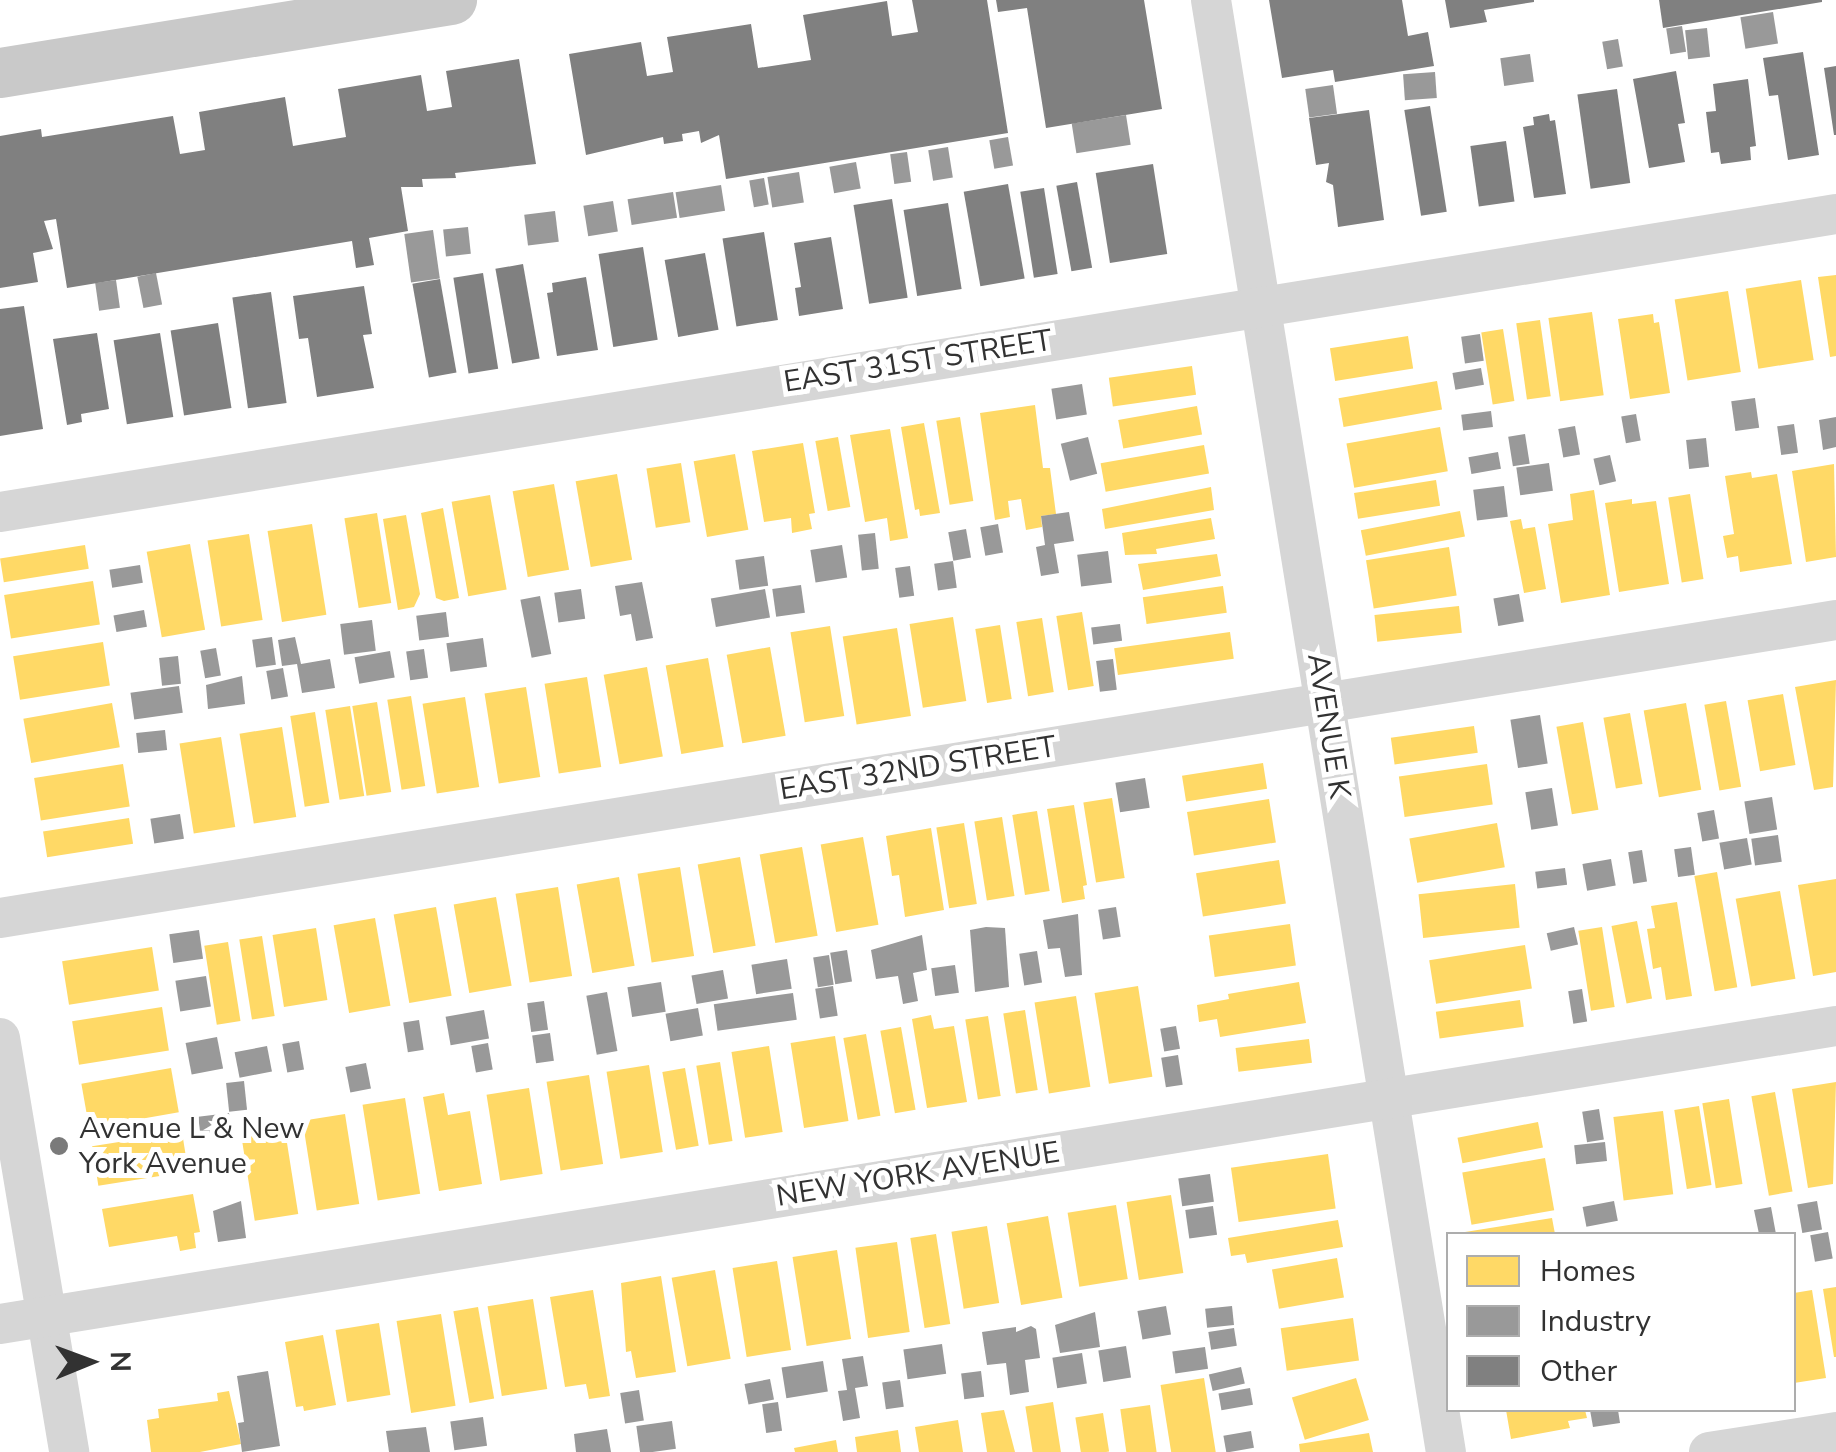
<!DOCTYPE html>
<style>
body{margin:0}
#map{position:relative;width:1836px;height:1452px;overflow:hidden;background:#fff;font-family:"Nunito Sans",sans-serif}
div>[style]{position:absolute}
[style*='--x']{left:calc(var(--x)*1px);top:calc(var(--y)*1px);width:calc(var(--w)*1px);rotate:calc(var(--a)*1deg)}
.homes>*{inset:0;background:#ffd966;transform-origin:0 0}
.industry>*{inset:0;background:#999;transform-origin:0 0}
.building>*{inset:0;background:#808080;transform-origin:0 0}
.minor>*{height:40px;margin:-20px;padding:0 20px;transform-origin:20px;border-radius:20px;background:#d6d6d6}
.major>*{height:50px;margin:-25px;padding:0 25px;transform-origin:25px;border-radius:25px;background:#c9c9c9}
.dots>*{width:28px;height:28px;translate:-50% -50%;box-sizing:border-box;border:5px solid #fff;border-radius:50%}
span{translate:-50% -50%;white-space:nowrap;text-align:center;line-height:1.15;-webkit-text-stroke:10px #fff;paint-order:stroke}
.street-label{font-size:30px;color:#323232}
.poi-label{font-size:30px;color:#323232}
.left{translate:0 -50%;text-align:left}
.legend{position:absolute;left:1446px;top:1232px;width:350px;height:180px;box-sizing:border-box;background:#fff;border:2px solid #adadad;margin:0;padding:12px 18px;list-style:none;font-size:30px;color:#323232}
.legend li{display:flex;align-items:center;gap:20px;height:50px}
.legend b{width:50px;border:2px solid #adadad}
.north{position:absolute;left:40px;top:1312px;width:100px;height:100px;-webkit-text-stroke:8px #fff;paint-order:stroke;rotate:89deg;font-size:28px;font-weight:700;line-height:40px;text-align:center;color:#323232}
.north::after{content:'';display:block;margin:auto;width:35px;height:45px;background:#323232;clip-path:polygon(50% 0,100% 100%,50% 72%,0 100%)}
</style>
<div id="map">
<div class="homes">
<i style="clip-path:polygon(1836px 275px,1836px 356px,1830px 357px,1818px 277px)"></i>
<i style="left:1801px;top:280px;width:81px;height:56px;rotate:81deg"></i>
<i style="left:1728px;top:291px;width:82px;height:54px;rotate:81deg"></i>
<i style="left:1592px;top:312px;width:84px;height:44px;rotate:82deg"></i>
<i style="clip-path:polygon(1653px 314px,1654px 323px,1659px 322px,1670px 393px,1630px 399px,1618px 319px)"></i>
<i style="left:1540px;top:320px;width:77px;height:24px;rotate:82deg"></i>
<i style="left:1503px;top:329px;width:73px;height:22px;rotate:81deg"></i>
<i style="left:1408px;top:336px;width:33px;height:79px;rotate:81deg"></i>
<i style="left:1192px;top:366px;width:29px;height:84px;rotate:82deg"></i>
<i style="left:1437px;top:381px;width:29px;height:100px;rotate:80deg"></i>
<i style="clip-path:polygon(1035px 405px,1043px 468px,1050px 468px,1056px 514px,1041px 516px,1042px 527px,1026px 530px,1021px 499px,1008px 501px,1010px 517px,995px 520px,980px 413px)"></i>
<i style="left:1197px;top:406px;width:29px;height:80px;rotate:80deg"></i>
<i style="left:960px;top:417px;width:85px;height:24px;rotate:81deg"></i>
<i style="clip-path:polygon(924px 423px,940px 513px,920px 516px,919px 509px,915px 510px,901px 427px)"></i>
<i style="left:1440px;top:427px;width:45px;height:95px;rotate:80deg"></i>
<i style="clip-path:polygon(890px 429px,908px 538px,890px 541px,887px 518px,865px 522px,850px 435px)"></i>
<i style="left:838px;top:437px;width:71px;height:23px;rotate:80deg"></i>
<i style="clip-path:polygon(803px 443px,815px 513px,809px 514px,812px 529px,792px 533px,791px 518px,764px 522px,752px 451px)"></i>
<i style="left:1204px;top:445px;width:29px;height:105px;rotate:80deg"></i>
<i style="left:735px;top:454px;width:77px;height:42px;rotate:80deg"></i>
<i style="left:681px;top:463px;width:60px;height:35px;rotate:81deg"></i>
<i style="clip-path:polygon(1834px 464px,1836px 557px,1806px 562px,1792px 471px)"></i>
<i style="clip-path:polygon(1751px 472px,1752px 478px,1777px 474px,1792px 564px,1740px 572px,1738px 556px,1727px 558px,1723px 536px,1734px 534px,1725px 476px)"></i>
<i style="left:617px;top:474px;width:87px;height:42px;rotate:80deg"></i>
<i style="left:1436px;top:480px;width:26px;height:83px;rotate:81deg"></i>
<i style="left:554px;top:484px;width:87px;height:42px;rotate:80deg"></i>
<i style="clip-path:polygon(1211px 487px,1214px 510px,1105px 529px,1102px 509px)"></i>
<i style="clip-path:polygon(1594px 490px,1610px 595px,1561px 603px,1548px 524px,1573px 520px,1570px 494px)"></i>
<i style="left:1690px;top:494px;width:86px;height:22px;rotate:81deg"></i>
<i style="left:490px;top:495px;width:96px;height:39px;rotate:80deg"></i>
<i style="clip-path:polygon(1632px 499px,1632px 504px,1656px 501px,1669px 584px,1619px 592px,1605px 503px)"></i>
<i style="clip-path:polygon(443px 508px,459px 598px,444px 601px,436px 598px,421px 513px)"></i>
<i style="left:1460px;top:511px;width:26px;height:101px;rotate:79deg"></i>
<i style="left:377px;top:513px;width:91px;height:33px;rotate:81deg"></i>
<i style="clip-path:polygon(406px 515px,420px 594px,414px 607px,398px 610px,383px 519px)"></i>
<i style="clip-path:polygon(1211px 518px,1215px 539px,1156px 549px,1157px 554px,1125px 555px,1122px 533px)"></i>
<i style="clip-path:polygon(1521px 519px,1523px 529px,1535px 527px,1546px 589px,1524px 593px,1510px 521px)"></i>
<i style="left:312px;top:524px;width:92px;height:45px;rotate:81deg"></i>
<i style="left:249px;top:534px;width:87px;height:42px;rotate:81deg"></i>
<i style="left:190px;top:544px;width:87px;height:44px;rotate:80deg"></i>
<i style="left:85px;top:545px;width:24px;height:86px;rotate:81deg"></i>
<i style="left:1449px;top:547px;width:49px;height:84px;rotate:81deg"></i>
<i style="clip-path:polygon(1217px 554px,1221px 576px,1143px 590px,1138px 564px)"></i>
<i style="left:93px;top:581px;width:44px;height:90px;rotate:81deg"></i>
<i style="left:1223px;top:586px;width:27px;height:81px;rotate:82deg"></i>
<i style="left:1459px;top:606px;width:27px;height:85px;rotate:84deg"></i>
<i style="left:1082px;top:612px;width:75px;height:26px;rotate:81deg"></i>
<i style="left:953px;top:617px;width:85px;height:44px;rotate:81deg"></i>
<i style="left:1042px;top:618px;width:75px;height:26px;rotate:81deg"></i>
<i style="left:1000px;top:625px;width:75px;height:25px;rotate:81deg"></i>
<i style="left:830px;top:626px;width:91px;height:40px;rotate:81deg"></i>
<i style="left:897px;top:628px;width:89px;height:55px;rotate:81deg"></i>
<i style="left:1230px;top:632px;width:27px;height:117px;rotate:82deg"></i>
<i style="left:103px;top:642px;width:44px;height:91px;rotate:81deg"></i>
<i style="left:770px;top:647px;width:90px;height:44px;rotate:80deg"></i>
<i style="left:708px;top:658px;width:90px;height:43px;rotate:80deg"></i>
<i style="left:647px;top:667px;width:91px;height:44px;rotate:80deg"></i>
<i style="left:587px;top:677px;width:91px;height:43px;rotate:81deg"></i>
<i style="clip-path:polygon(1836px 680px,1833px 787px,1814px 790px,1795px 687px)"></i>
<i style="left:526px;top:687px;width:91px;height:42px;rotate:81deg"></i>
<i style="left:1783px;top:694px;width:72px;height:36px;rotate:80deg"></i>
<i style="left:411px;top:696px;width:91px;height:24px;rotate:81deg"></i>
<i style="left:465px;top:697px;width:91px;height:43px;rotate:81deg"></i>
<i style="left:1726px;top:701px;width:87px;height:22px;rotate:80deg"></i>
<i style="left:377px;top:702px;width:91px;height:25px;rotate:81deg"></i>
<i style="left:112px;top:703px;width:45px;height:90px;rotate:80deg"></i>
<i style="left:1686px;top:703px;width:88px;height:43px;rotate:80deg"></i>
<i style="left:350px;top:706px;width:91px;height:25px;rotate:81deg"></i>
<i style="left:315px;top:712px;width:92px;height:25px;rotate:81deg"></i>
<i style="left:1630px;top:713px;width:72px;height:27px;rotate:80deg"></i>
<i style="left:1583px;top:722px;width:89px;height:27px;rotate:80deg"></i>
<i style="left:1474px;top:726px;width:27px;height:84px;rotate:82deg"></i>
<i style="left:282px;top:727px;width:91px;height:43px;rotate:81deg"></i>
<i style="left:221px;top:737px;width:91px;height:42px;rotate:81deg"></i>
<i style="left:1263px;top:763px;width:26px;height:82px;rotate:81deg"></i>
<i style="left:123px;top:764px;width:43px;height:90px;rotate:81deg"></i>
<i style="left:1487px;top:764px;width:41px;height:89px;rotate:82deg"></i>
<i style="left:1112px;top:798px;width:81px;height:29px;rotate:81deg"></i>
<i style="left:1269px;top:799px;width:44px;height:83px;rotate:81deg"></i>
<i style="clip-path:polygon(1074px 805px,1087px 885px,1083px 886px,1085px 899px,1062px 903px,1047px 809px)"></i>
<i style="left:1037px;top:811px;width:81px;height:25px;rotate:81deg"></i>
<i style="left:1002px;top:817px;width:80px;height:28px;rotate:81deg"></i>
<i style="left:129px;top:818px;width:26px;height:87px;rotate:81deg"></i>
<i style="left:964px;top:823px;width:82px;height:28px;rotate:81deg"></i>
<i style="left:1497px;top:823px;width:45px;height:89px;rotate:80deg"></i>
<i style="clip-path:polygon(931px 828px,944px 910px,905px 917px,899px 875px,892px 876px,886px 836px)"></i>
<i style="left:863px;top:837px;width:89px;height:43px;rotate:80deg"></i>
<i style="left:802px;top:847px;width:90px;height:43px;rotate:80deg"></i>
<i style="left:740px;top:857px;width:90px;height:43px;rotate:80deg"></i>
<i style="left:1279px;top:860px;width:44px;height:84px;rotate:81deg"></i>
<i style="left:680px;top:867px;width:90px;height:43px;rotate:81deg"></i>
<i style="left:1717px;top:872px;width:117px;height:23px;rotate:80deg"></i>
<i style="left:619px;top:877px;width:90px;height:43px;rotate:80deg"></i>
<i style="clip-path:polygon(1836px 879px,1836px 972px,1813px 976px,1798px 885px)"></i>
<i style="left:1515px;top:884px;width:44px;height:97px;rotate:84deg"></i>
<i style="left:558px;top:887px;width:90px;height:43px;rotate:81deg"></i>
<i style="left:1780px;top:891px;width:89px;height:45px;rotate:80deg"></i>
<i style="left:496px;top:897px;width:90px;height:43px;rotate:80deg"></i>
<i style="clip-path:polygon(1677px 902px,1692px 996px,1666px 1000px,1661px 967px,1653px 969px,1647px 929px,1655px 928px,1651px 906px)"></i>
<i style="left:436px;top:907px;width:90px;height:43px;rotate:80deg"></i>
<i style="left:375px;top:918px;width:89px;height:42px;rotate:80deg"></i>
<i style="left:1637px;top:921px;width:79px;height:26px;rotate:79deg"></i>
<i style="left:1290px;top:924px;width:42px;height:82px;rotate:82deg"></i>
<i style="left:1602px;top:927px;width:81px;height:24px;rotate:81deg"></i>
<i style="left:316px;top:928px;width:73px;height:44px;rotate:81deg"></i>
<i style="left:262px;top:936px;width:81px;height:23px;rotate:81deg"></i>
<i style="left:228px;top:942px;width:80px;height:24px;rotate:81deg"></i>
<i style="left:1525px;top:945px;width:44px;height:97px;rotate:81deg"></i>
<i style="left:152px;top:947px;width:44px;height:91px;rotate:81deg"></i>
<i style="clip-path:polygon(1299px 982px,1306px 1023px,1220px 1037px,1217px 1019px,1199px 1022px,1197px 1005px,1229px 999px,1228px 994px)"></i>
<i style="left:1138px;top:986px;width:92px;height:44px;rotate:81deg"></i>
<i style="left:1076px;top:996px;width:92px;height:42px;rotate:81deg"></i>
<i style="left:1520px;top:1000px;width:27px;height:85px;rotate:82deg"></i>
<i style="left:162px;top:1007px;width:44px;height:91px;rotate:81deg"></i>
<i style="left:1025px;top:1010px;width:81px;height:22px;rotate:81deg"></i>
<i style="clip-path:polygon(931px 1015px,934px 1029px,954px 1026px,967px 1102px,927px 1108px,912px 1019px)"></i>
<i style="left:988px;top:1016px;width:81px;height:23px;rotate:81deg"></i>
<i style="left:901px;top:1027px;width:84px;height:21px;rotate:80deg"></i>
<i style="left:866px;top:1034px;width:83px;height:23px;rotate:80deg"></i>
<i style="left:835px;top:1036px;width:86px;height:45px;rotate:81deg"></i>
<i style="left:1309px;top:1039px;width:24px;height:74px;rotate:83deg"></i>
<i style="left:769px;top:1046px;width:87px;height:38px;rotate:81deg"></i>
<i style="left:720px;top:1062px;width:80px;height:24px;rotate:81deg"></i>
<i style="left:649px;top:1065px;width:88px;height:43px;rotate:81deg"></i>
<i style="left:171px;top:1068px;width:45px;height:91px;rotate:80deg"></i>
<i style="left:685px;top:1068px;width:79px;height:23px;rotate:80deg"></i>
<i style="left:589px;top:1075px;width:90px;height:43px;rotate:81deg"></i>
<i style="clip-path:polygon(1836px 1082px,1833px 1184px,1808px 1188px,1792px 1089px)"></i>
<i style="left:529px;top:1088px;width:87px;height:43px;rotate:81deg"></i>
<i style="left:1775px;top:1092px;width:101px;height:24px;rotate:80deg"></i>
<i style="clip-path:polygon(444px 1093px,448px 1115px,470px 1111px,482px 1184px,439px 1191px,423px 1097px)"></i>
<i style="left:405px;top:1098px;width:97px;height:43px;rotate:81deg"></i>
<i style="left:1729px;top:1099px;width:86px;height:27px;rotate:81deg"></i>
<i style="left:1699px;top:1106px;width:80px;height:25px;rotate:81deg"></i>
<i style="left:1663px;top:1111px;width:84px;height:50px;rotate:83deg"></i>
<i style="left:345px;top:1114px;width:91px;height:43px;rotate:81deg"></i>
<i style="left:1538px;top:1122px;width:26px;height:82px;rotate:79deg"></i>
<i style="left:284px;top:1124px;width:91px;height:44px;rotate:81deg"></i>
<i style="left:182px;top:1132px;width:40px;height:91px;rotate:81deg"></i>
<i style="left:1328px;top:1154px;width:55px;height:98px;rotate:82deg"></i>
<i style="left:1545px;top:1158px;width:53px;height:84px;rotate:80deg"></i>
<i style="clip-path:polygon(193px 1194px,200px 1232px,194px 1233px,196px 1248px,180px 1251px,177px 1236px,109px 1247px,102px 1209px)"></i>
<i style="left:1171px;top:1195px;width:79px;height:45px;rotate:81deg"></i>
<i style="left:1116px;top:1205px;width:75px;height:49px;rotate:81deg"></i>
<i style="left:1048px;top:1216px;width:83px;height:42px;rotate:80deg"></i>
<i style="clip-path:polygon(1552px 1218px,1555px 1234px,1465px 1234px,1465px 1232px)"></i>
<i style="clip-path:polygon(1338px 1220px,1343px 1247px,1247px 1263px,1245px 1254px,1231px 1256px,1228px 1238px)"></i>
<i style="left:987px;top:1226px;width:78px;height:36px;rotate:81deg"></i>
<i style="left:936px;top:1234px;width:91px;height:26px;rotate:81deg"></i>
<i style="left:897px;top:1242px;width:91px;height:42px;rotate:82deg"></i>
<i style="left:837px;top:1250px;width:90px;height:45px;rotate:81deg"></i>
<i style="left:1337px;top:1258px;width:40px;height:66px;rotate:80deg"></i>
<i style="left:777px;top:1261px;width:90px;height:45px;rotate:81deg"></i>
<i style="left:715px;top:1270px;width:90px;height:44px;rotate:80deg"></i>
<i style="clip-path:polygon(661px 1276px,676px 1372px,636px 1378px,631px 1351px,626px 1352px,621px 1283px)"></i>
<i style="clip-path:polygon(1836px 1287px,1836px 1357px,1834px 1357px,1823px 1289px)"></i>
<i style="clip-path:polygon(593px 1290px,610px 1396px,589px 1399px,586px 1384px,565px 1387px,550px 1297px)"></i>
<i style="clip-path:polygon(1812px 1290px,1826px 1378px,1794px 1383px,1794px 1293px)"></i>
<i style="left:533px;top:1299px;width:91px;height:46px;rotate:81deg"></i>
<i style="left:478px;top:1307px;width:93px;height:25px;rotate:80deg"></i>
<i style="left:441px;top:1314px;width:93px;height:45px;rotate:81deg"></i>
<i style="left:1353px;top:1318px;width:43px;height:73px;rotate:82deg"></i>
<i style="left:379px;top:1323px;width:73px;height:44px;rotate:81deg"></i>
<i style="clip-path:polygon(323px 1335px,336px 1405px,304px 1411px,303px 1406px,296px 1407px,285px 1342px)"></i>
<i style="left:1204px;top:1378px;width:75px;height:44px;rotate:81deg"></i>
<i style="left:1356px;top:1378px;width:44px;height:67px;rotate:73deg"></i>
<i style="clip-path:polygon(229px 1391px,241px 1444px,200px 1452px,151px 1452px,147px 1420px,159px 1418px,158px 1409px,218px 1401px,217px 1393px)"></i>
<i style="left:1053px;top:1402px;width:51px;height:28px;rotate:81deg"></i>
<i style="left:1150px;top:1405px;width:48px;height:30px;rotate:82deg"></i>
<i style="clip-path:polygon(1004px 1410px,1015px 1452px,987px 1452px,981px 1413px)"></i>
<i style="clip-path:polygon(1506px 1410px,1585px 1410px,1587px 1418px,1568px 1421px,1570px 1428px,1511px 1439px)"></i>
<i style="left:1103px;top:1413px;width:39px;height:28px;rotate:81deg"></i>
<i style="clip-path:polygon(958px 1420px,963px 1452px,919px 1452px,915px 1427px)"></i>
<i style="clip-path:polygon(898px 1430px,901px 1452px,857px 1452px,855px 1437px)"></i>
<i style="clip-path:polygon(1369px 1433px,1373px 1452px,1300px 1452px,1299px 1444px)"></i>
<i style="clip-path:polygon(836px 1440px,838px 1452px,795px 1452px,794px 1448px)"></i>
</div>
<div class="industry">
<i style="left:1773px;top:12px;width:32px;height:33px;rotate:81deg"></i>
<i style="left:1682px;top:26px;width:26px;height:16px;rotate:81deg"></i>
<i style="left:1707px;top:28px;width:29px;height:22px;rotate:84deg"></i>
<i style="left:1618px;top:39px;width:28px;height:16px;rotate:80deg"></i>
<i style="left:1530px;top:54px;width:28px;height:30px;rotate:82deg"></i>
<i style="left:1435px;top:72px;width:26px;height:32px;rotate:86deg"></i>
<i style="left:1333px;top:85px;width:29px;height:28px;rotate:82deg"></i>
<i style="left:1126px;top:115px;width:30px;height:55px;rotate:81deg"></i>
<i style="left:1008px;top:137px;width:29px;height:19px;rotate:80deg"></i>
<i style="left:948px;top:147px;width:31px;height:20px;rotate:81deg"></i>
<i style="left:907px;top:152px;width:30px;height:17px;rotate:82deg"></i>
<i style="left:856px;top:162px;width:27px;height:27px;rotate:80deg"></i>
<i style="left:799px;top:172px;width:31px;height:32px;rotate:81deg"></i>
<i style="left:764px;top:178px;width:27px;height:15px;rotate:80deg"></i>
<i style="left:721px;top:185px;width:26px;height:46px;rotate:81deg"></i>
<i style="left:673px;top:192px;width:26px;height:46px;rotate:81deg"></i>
<i style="left:613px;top:201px;width:31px;height:30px;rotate:81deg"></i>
<i style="left:555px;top:211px;width:31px;height:31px;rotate:83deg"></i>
<i style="left:468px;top:227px;width:27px;height:25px;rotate:84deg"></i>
<i style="left:433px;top:230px;width:49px;height:29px;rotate:82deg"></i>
<i style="left:156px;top:273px;width:32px;height:19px;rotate:79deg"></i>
<i style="left:116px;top:280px;width:28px;height:21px;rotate:82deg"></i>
<i style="left:1480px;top:334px;width:27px;height:19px;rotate:82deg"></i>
<i style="left:1481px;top:368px;width:17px;height:29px;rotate:80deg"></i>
<i style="left:1082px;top:384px;width:31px;height:31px;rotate:81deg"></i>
<i style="left:1755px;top:398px;width:30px;height:24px;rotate:82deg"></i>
<i style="left:1491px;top:411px;width:16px;height:30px;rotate:83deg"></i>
<i style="left:1636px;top:414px;width:27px;height:15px;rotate:80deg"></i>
<i style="clip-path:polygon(1836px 417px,1836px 447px,1823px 450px,1819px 420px)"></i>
<i style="left:1794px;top:424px;width:29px;height:17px;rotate:82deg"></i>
<i style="left:1575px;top:426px;width:29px;height:17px;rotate:80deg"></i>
<i style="left:1525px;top:434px;width:30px;height:17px;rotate:81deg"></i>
<i style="left:1088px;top:437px;width:38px;height:28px;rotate:76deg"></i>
<i style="left:1706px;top:438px;width:29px;height:20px;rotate:84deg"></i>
<i style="left:1498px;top:452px;width:17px;height:30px;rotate:80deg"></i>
<i style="left:1610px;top:455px;width:27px;height:17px;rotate:77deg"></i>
<i style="left:1549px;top:463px;width:28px;height:33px;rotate:82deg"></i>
<i style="left:1504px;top:486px;width:31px;height:31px;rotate:83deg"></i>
<i style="clip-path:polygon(1069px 512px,1074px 541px,1054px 544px,1059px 573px,1041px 576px,1036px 547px,1045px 545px,1041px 516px)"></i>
<i style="left:998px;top:524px;width:29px;height:18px;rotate:80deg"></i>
<i style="left:966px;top:529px;width:29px;height:18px;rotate:80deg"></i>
<i style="left:875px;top:533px;width:36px;height:17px;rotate:84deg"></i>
<i style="left:842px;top:545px;width:33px;height:32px;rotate:81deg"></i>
<i style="left:1108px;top:551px;width:32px;height:31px;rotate:83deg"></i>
<i style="left:764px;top:556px;width:30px;height:29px;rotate:82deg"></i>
<i style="left:953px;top:561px;width:27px;height:19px;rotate:82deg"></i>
<i style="left:140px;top:565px;width:18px;height:31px;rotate:81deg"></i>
<i style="left:910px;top:566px;width:30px;height:15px;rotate:82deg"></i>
<i style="clip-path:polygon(642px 582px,653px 638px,636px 641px,631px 614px,620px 616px,615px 586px)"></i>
<i style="left:801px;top:585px;width:28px;height:29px;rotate:82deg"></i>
<i style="left:581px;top:589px;width:30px;height:27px;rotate:82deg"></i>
<i style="left:765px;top:589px;width:29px;height:55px;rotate:80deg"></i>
<i style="left:1519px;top:594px;width:28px;height:26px;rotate:80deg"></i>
<i style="left:540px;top:596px;width:59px;height:20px;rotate:79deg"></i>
<i style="left:144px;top:610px;width:17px;height:31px;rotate:80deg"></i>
<i style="left:446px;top:612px;width:25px;height:30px;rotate:83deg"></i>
<i style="left:372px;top:620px;width:31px;height:32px;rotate:83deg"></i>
<i style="left:1120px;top:624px;width:17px;height:29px;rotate:83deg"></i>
<i style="left:272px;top:637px;width:28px;height:20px;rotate:82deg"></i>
<i style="clip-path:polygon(295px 637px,301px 664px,330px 659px,335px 688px,302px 693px,297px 664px,282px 666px,278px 640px)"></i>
<i style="left:483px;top:638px;width:29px;height:37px;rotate:82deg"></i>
<i style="left:216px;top:648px;width:28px;height:16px;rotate:80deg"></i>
<i style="left:424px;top:649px;width:29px;height:18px;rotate:82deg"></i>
<i style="left:390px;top:651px;width:27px;height:36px;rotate:80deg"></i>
<i style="left:178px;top:656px;width:28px;height:19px;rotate:84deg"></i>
<i style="left:1113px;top:659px;width:31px;height:17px;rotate:83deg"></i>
<i style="left:283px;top:668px;width:29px;height:17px;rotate:80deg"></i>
<i style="clip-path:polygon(242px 676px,245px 704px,208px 709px,206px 685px)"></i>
<i style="left:179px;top:686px;width:27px;height:49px;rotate:82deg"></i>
<i style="left:1540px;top:715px;width:49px;height:30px;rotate:81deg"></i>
<i style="left:165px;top:730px;width:20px;height:29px;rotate:84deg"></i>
<i style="left:1145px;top:778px;width:30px;height:30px;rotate:81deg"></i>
<i style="left:1552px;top:788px;width:38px;height:27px;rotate:81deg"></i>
<i style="left:1772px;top:797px;width:33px;height:28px;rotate:81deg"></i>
<i style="left:1714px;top:810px;width:29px;height:17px;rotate:80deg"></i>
<i style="left:180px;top:814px;width:25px;height:30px;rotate:81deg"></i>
<i style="left:1778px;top:835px;width:27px;height:27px;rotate:82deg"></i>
<i style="left:1747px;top:838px;width:27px;height:28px;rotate:80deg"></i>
<i style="left:1691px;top:847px;width:28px;height:17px;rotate:82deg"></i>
<i style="left:1642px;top:850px;width:32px;height:14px;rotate:81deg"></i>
<i style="left:1611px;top:859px;width:27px;height:29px;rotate:80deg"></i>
<i style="left:1565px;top:868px;width:17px;height:30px;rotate:83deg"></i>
<i style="left:1116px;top:907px;width:30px;height:18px;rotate:81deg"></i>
<i style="clip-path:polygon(1078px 914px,1082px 975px,1065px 977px,1060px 948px,1048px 949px,1043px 920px)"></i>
<i style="clip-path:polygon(986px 927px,1005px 928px,1009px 987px,975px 992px,970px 930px)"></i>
<i style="left:1574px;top:927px;width:18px;height:28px;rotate:77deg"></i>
<i style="left:199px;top:930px;width:29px;height:30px;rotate:82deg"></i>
<i style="clip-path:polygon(922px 935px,927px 970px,913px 973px,918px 1001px,903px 1004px,898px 976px,876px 979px,871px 950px)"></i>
<i style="left:847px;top:950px;width:32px;height:17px;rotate:81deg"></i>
<i style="left:1037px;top:951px;width:32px;height:18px;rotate:81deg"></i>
<i style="left:829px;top:955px;width:30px;height:16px;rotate:81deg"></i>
<i style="left:787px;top:959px;width:30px;height:36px;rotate:81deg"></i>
<i style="left:955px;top:965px;width:28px;height:24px;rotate:82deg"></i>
<i style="left:723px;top:970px;width:29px;height:32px;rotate:80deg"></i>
<i style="left:206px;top:976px;width:31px;height:31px;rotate:81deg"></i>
<i style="left:661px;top:982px;width:30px;height:34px;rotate:81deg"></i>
<i style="left:833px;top:986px;width:30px;height:18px;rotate:81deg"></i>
<i style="left:1582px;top:989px;width:33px;height:14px;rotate:81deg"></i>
<i style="left:607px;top:992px;width:60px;height:21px;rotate:80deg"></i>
<i style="left:793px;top:993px;width:27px;height:80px;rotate:82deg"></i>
<i style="left:544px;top:1001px;width:29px;height:17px;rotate:82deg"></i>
<i style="left:698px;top:1008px;width:28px;height:33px;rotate:80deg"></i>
<i style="left:484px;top:1010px;width:29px;height:39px;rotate:80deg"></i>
<i style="left:419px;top:1020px;width:30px;height:16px;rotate:81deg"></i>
<i style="left:1176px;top:1026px;width:23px;height:16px;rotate:80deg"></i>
<i style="left:550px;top:1033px;width:28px;height:18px;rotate:82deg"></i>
<i style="left:217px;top:1037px;width:32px;height:32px;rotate:79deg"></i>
<i style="left:299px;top:1041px;width:29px;height:17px;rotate:80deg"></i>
<i style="left:488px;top:1043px;width:27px;height:17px;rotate:80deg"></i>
<i style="left:267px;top:1046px;width:26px;height:33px;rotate:79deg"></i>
<i style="left:1178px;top:1055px;width:30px;height:17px;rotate:81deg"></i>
<i style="left:366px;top:1063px;width:26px;height:21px;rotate:79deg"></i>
<i style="left:244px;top:1081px;width:29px;height:18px;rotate:84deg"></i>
<i style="left:1599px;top:1109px;width:31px;height:17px;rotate:81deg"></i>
<i style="left:229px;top:1113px;width:17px;height:31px;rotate:83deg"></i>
<i style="left:1605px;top:1142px;width:19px;height:31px;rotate:84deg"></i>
<i style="left:1210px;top:1174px;width:28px;height:32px;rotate:82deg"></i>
<i style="clip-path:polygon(241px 1201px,246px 1238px,218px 1242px,213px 1211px)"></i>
<i style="left:1614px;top:1201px;width:20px;height:32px;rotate:79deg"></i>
<i style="left:1817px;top:1201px;width:29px;height:20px;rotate:80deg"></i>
<i style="left:1213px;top:1206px;width:29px;height:28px;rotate:82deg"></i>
<i style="clip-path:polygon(1771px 1207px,1776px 1234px,1759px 1234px,1754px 1210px)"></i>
<i style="left:1828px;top:1232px;width:27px;height:18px;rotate:80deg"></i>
<i style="left:1166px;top:1306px;width:29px;height:29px;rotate:80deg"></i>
<i style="left:1232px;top:1306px;width:19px;height:27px;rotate:84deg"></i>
<i style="clip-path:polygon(1095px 1312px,1100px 1347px,1060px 1353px,1055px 1325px)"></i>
<i style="clip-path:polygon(1031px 1326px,1036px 1329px,1040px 1358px,1025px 1360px,1029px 1392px,1010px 1395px,1006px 1363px,987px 1365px,982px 1332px,1016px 1327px,1016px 1332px)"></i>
<i style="left:1234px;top:1328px;width:18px;height:26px;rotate:81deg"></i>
<i style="left:942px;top:1344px;width:30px;height:39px;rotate:82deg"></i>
<i style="left:1126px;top:1346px;width:32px;height:28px;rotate:81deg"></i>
<i style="left:1205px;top:1347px;width:22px;height:33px;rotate:82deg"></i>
<i style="left:1082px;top:1353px;width:31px;height:30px;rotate:81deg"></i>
<i style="clip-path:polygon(863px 1356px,868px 1386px,855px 1388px,860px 1418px,843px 1421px,838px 1391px,847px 1390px,842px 1359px)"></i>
<i style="left:823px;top:1361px;width:31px;height:42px;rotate:81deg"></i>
<i style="left:1241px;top:1367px;width:17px;height:33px;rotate:77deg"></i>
<i style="clip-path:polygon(268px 1371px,280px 1446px,242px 1452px,238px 1423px,244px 1422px,237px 1376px)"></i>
<i style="left:981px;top:1371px;width:26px;height:20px;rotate:83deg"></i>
<i style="left:770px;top:1379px;width:21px;height:26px;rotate:79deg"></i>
<i style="left:900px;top:1380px;width:27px;height:18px;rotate:82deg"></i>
<i style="left:1250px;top:1388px;width:17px;height:32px;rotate:80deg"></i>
<i style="left:639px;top:1390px;width:31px;height:19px;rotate:81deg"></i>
<i style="left:778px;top:1402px;width:29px;height:16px;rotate:82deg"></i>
<i style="clip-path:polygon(1590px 1410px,1618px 1410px,1620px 1423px,1593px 1427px)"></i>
<i style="left:483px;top:1417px;width:29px;height:33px;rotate:82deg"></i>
<i style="left:672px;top:1421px;width:28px;height:36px;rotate:82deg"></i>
<i style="clip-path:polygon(426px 1427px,430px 1452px,389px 1452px,386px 1431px)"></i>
<i style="clip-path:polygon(607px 1429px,611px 1452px,576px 1452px,574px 1434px)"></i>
<i style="left:1251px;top:1431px;width:17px;height:28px;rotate:80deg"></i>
</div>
<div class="building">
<i style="clip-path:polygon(912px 0,987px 0,1008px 133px,726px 179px,719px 135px,701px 143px,699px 131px,682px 134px,683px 141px,664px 144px,663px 137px,586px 155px,569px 54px,641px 42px,647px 76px,673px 72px,667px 37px,751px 24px,758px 68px,811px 60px,803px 15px,887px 1px,892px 36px,918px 32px)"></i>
<i style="clip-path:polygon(996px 0,1144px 0,1162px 109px,1046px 128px,1027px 8px,998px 12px)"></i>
<i style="clip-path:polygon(1269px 0,1402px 0,1408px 36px,1428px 32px,1434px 66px,1335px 82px,1333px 70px,1282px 78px)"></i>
<i style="clip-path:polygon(1445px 0,1534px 0,1534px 2px,1484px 10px,1487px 22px,1450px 28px)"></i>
<i style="clip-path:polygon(1659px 0,1822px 0,1822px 2px,1663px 28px)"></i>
<i style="clip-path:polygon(1803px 52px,1819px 155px,1788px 160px,1778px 95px,1769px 96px,1763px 58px)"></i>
<i style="clip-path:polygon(519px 59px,536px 164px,455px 173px,456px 178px,422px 179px,423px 187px,401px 187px,408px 231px,369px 238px,374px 265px,356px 268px,352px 241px,67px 288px,56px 219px,44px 221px,53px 249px,33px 253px,38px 282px,0 288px,0 136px,41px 129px,42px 137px,173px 116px,180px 154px,205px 150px,199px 112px,285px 97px,293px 146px,346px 137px,338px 89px,421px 75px,427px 111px,452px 107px,446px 71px)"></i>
<i style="clip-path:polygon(1836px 66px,1836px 135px,1834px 135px,1824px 68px)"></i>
<i style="clip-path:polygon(1676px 71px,1685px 123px,1678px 124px,1685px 162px,1649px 168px,1633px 79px)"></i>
<i style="clip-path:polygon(1748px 79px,1756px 146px,1750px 147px,1751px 160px,1721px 164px,1719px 152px,1711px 153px,1706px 112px,1716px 111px,1713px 84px)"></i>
<i style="left:1617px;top:89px;width:95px;height:40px;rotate:82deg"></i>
<i style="left:1430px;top:106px;width:107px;height:26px;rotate:81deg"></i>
<i style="clip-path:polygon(1369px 110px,1384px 220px,1338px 227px,1333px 185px,1326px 182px,1329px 163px,1316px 165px,1309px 118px)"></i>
<i style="clip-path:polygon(1549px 114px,1550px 121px,1555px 120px,1566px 194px,1534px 198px,1523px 127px,1534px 125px,1533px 117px)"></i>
<i style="left:1506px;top:141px;width:61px;height:36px;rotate:82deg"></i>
<i style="left:1153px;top:164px;width:91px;height:58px;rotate:81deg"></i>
<i style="left:1077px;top:182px;width:87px;height:21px;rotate:80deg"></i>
<i style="left:1008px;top:184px;width:96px;height:45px;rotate:80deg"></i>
<i style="left:1044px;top:188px;width:87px;height:24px;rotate:81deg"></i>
<i style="left:892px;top:199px;width:100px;height:39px;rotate:81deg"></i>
<i style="left:948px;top:203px;width:87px;height:45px;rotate:81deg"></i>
<i style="left:764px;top:232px;width:89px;height:42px;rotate:81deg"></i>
<i style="clip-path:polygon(831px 237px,843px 309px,799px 316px,795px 288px,801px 287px,794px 243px)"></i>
<i style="left:643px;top:247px;width:94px;height:45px;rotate:81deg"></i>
<i style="left:705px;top:253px;width:78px;height:41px;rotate:80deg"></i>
<i style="left:523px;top:264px;width:96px;height:28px;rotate:80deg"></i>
<i style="left:483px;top:273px;width:97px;height:30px;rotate:81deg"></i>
<i style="clip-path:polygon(586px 277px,598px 350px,557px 356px,547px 293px,553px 292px,552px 283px)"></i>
<i style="left:440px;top:279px;width:95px;height:28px;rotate:80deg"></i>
<i style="clip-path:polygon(364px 286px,372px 334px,363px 335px,374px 388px,317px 397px,308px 338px,299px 339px,293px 296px)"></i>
<i style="left:271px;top:292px;width:112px;height:39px;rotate:82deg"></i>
<i style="clip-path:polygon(24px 306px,43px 429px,0 436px,0 309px)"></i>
<i style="left:218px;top:323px;width:86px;height:48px;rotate:81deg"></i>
<i style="clip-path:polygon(97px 333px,109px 409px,81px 414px,82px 422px,67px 425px,53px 339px)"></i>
<i style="left:160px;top:333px;width:85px;height:47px;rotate:81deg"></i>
</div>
<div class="minor">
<i style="--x:1211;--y:0;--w:1471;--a:80.81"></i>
<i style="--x:0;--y:512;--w:1860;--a:-9.22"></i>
<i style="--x:0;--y:918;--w:1860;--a:-9.22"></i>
<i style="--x:0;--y:1038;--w:420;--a:80.5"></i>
<i style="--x:0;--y:1324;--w:1860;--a:-9.22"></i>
<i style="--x:1709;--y:1452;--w:129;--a:-8.9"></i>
</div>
<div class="major">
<i style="--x:0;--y:73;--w:458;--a:-9.2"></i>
</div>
<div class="dots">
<i style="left:59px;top:1146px;background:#7a7a7a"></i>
</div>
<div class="street-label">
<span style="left:918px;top:362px;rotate:-9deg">EAST 31ST STREET</span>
<span style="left:1328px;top:726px;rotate:81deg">AVENUE K</span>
<span style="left:918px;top:769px;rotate:-9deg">EAST 32ND STREET</span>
<span style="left:918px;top:1175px;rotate:-9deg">NEW YORK AVENUE</span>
</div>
<div class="poi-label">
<span class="left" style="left:79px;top:1146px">Avenue L &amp; New<br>York Avenue</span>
</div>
<ul class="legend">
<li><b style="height:28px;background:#ffd966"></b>Homes</li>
<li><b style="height:28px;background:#999"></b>Industry</li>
<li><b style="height:28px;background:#808080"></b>Other</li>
</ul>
<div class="north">N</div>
</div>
